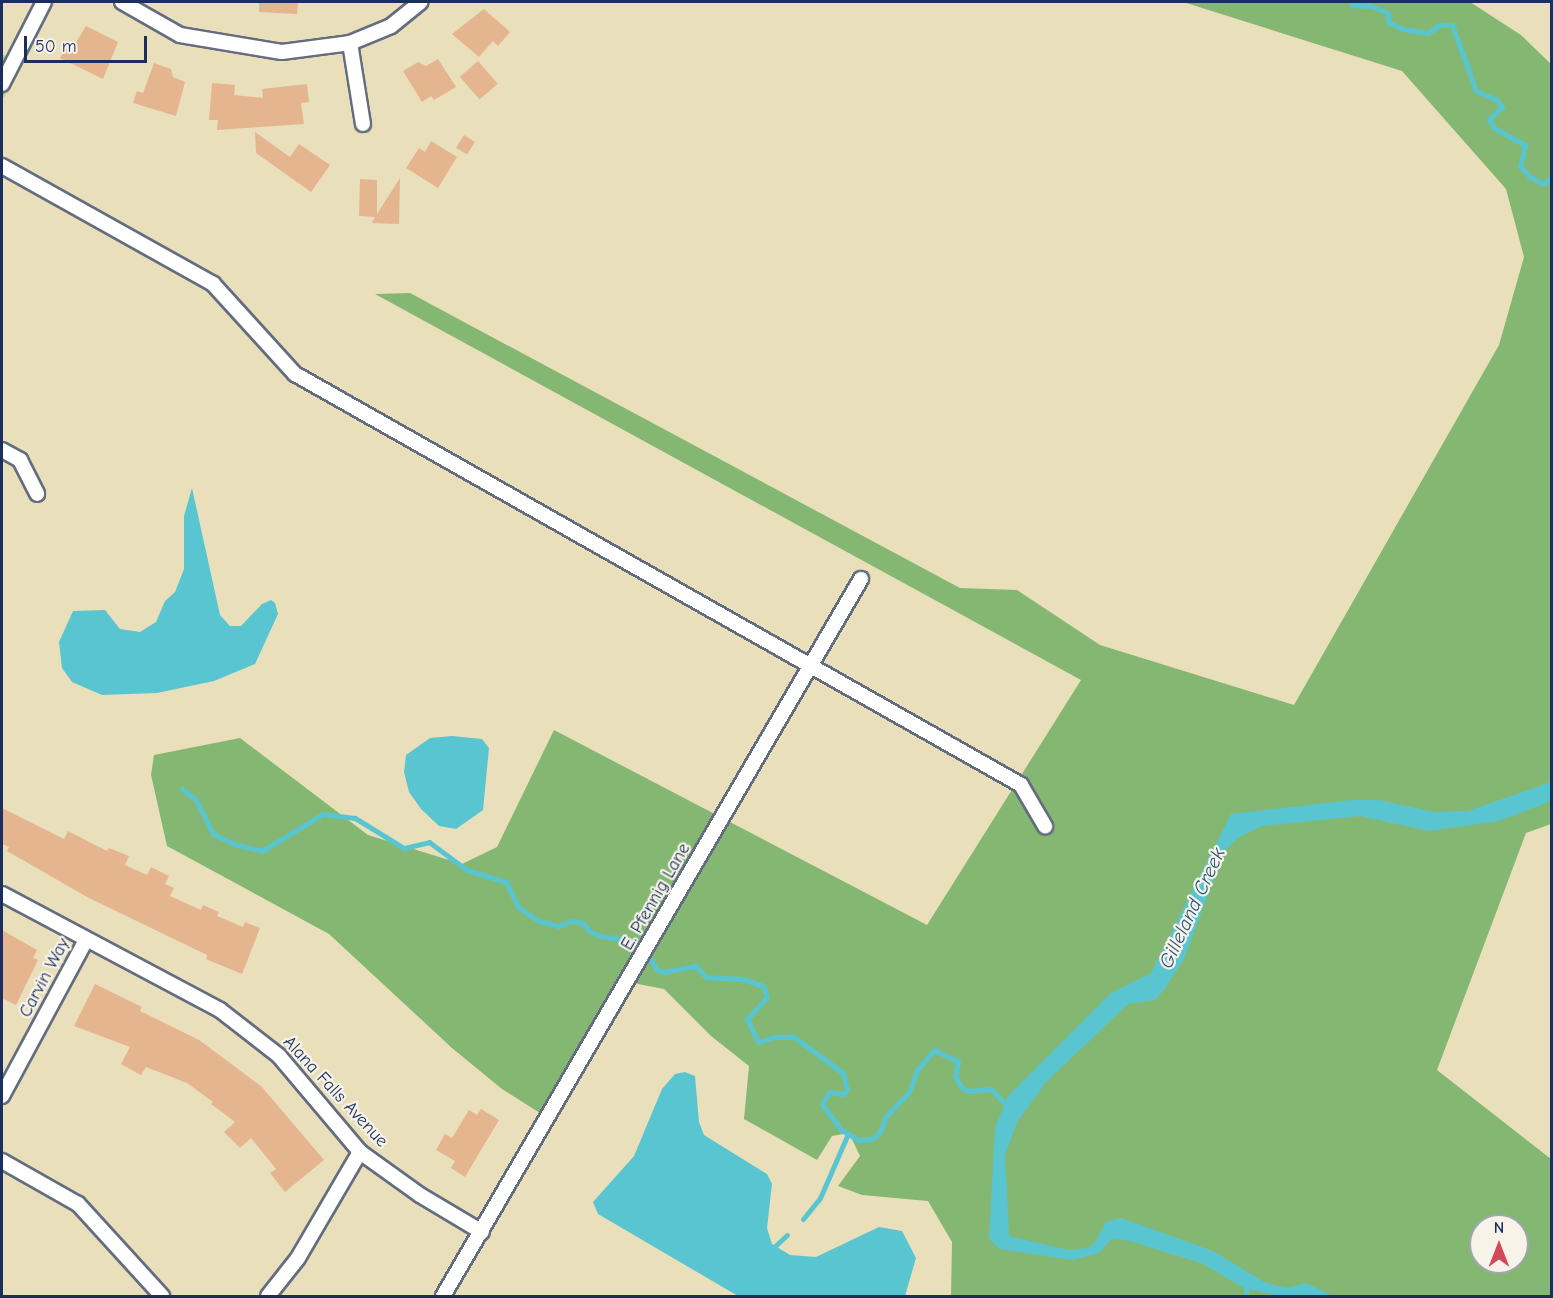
<!DOCTYPE html>
<style>
body{margin:0}
#map{position:relative;width:1553px;height:1298px;overflow:hidden;background:#eadfbb;font-family:"Comic Neue",sans-serif}
div>[style]{position:absolute}
[style*='--x']{left:calc(var(--x)*1px);top:calc(var(--y)*1px);width:calc(var(--w)*1px);rotate:calc(var(--a)*1deg)}
.green>*{inset:0;background:#a5d785}
.forest>*{inset:0;background:#84b872}
.water>*{inset:0;background:#59c5d1}
.stream>*{height:5px;margin:-2.5px;padding:0 2.5px;transform-origin:2.5px;border-radius:2.5px;background:#59c5d1}
.building>*{inset:0;background:#e5b590;transform-origin:0 0}
.roads{filter:drop-shadow(2px 0 #636d7f) drop-shadow(-2px 0 #636d7f) drop-shadow(0 2px #636d7f) drop-shadow(0 -2px #636d7f)}
.street>*{height:14px;margin:-7px;padding:0 7px;transform-origin:7px;border-radius:7px;background:#fff}
span{translate:-50% -50%;white-space:nowrap;text-align:center;line-height:1.15;-webkit-text-stroke:4.5px #f7f3e8;paint-order:stroke}
.street-label{font-size:18px;color:#1b2f5e}
.water-label{font-size:20px;color:#2a547b;font-style:italic}
.frame{position:absolute;inset:0;border:3px solid #1b2f5e;pointer-events:none}
.north{position:absolute;left:1469px;top:1214px;width:60px;height:60px;box-sizing:border-box;background:#f7f3e8;border:2px solid #9fa5b1;border-radius:50%;rotate:0deg;font-size:16px;font-weight:700;line-height:24px;text-align:center;color:#1b2f5e}
.north::after{content:'';display:block;margin:auto;width:21px;height:27px;background:#d1495b;clip-path:polygon(50% 0,100% 100%,50% 72%,0 100%)}
.scale{position:absolute;left:24px;top:36px;width:123px;height:27px;box-sizing:border-box;border:3px solid #1b2f5e;border-top:0;padding-left:8px;font-size:18px;line-height:21px;white-space:nowrap;color:#1b2f5e;-webkit-text-stroke:4px #f7f3e8;paint-order:stroke}
</style>
<div id="map">
<div class="green">
<i style="clip-path:polygon(2px 54px,22px 66px,2px 100px)"></i>
</div>
<div class="forest">
<i style="clip-path:polygon(evenodd,1183px 2px,1470px 2px,1521px 35px,1551px 64px,1551px 824px,1526px 833px,1437px 1070px,1551px 1159px,1551px 1296px,951px 1296px,952px 1242px,928px 1201px,862px 1195px,838px 1186px,860px 1156px,849px 1133px,832px 1136px,817px 1160px,744px 1119px,749px 1066px,711px 1036px,664px 989px,633px 983px,543px 1115px,502px 1089px,452px 1048px,329px 934px,167px 846px,151px 775px,154px 755px,240px 738px,368px 835px,462px 864px,497px 847px,554px 730px,927px 925px,1081px 680px,375px 294px,410px 293px,960px 588px,1017px 590px,1100px 645px,1294px 705px,1499px 345px,1524px 257px,1506px 189px,1402px 71px,1183px 2px,1481px 1226px,1517px 1226px,1517px 1262px,1481px 1262px,1481px 1226px)"></i>
</div>
<div class="water">
<i style="clip-path:polygon(192px 488px,220px 615px,230px 626px,241px 626px,262px 604px,271px 600px,275px 603px,278px 614px,255px 664px,214px 681px,157px 693px,102px 695px,72px 682px,62px 668px,59px 642px,73px 611px,105px 610px,120px 629px,140px 632px,156px 622px,165px 601px,175px 592px,184px 569px,184px 516px)"></i>
<i style="clip-path:polygon(452px 736px,482px 739px,489px 748px,483px 810px,456px 829px,439px 826px,421px 809px,409px 792px,404px 772px,406px 755px,430px 738px)"></i>
<i style="clip-path:polygon(1551px 782px,1551px 801px,1499px 821px,1428px 831px,1360px 816px,1261px 826px,1238px 838px,1224px 851px,1184px 959px,1164px 990px,1155px 1000px,1128px 1004px,1046px 1082px,1017px 1122px,1005px 1155px,1009px 1236px,1069px 1250px,1088px 1248px,1095px 1242px,1106px 1222px,1121px 1218px,1213px 1251px,1264px 1282px,1286px 1288px,1306px 1283px,1333px 1296px,1280px 1296px,1244px 1288px,1201px 1263px,1126px 1240px,1111px 1239px,1099px 1253px,1073px 1260px,1000px 1249px,989px 1239px,995px 1128px,1008px 1096px,1111px 993px,1151px 973px,1231px 814px,1352px 800px,1379px 800px,1434px 812px,1468px 811px)"></i>
<i style="clip-path:polygon(685px 1072px,695px 1076px,699px 1122px,704px 1135px,767px 1174px,772px 1184px,767px 1228px,772px 1244px,790px 1255px,816px 1257px,879px 1227px,902px 1231px,916px 1258px,905px 1296px,738px 1296px,598px 1214px,593px 1202px,634px 1156px,662px 1089px,675px 1074px)"></i>
</div>
<div class="stream">
<i style="--x:1352;--y:2;--w:3;--a:90"></i>
<i style="--x:1352;--y:5;--w:19;--a:3"></i>
<i style="--x:1371;--y:6;--w:18;--a:22"></i>
<i style="--x:1388;--y:13;--w:9;--a:90"></i>
<i style="--x:1388;--y:22;--w:17;--a:25"></i>
<i style="--x:1403;--y:29;--w:25;--a:9"></i>
<i style="--x:1428;--y:33;--w:14;--a:-36"></i>
<i style="--x:1439;--y:25;--w:13;--a:0"></i>
<i style="--x:1452;--y:25;--w:70;--a:70"></i>
<i style="--x:1476;--y:91;--w:23;--a:23"></i>
<i style="--x:1497;--y:100;--w:9;--a:54"></i>
<i style="--x:1502;--y:107;--w:18;--a:137"></i>
<i style="--x:1489;--y:119;--w:10;--a:61"></i>
<i style="--x:1494;--y:128;--w:35;--a:29"></i>
<i style="--x:1525;--y:145;--w:22;--a:103"></i>
<i style="--x:1520;--y:166;--w:15;--a:48"></i>
<i style="--x:1530;--y:177;--w:16;--a:27"></i>
<i style="--x:1544;--y:184;--w:11;--a:-45"></i>
<i style="--x:182;--y:789;--w:18;--a:38"></i>
<i style="--x:196;--y:800;--w:38;--a:63"></i>
<i style="--x:213;--y:834;--w:26;--a:25"></i>
<i style="--x:237;--y:845;--w:26;--a:13"></i>
<i style="--x:262;--y:851;--w:71;--a:-31.2"></i>
<i style="--x:323;--y:814;--w:32;--a:7"></i>
<i style="--x:355;--y:818;--w:57;--a:31.5"></i>
<i style="--x:404;--y:848;--w:26;--a:-13"></i>
<i style="--x:429;--y:842;--w:47;--a:36.4"></i>
<i style="--x:467;--y:870;--w:41;--a:17.1"></i>
<i style="--x:506;--y:882;--w:28;--a:64"></i>
<i style="--x:518;--y:907;--w:25;--a:34"></i>
<i style="--x:539;--y:921;--w:20;--a:15"></i>
<i style="--x:558;--y:926;--w:14;--a:-21"></i>
<i style="--x:571;--y:921;--w:12;--a:9"></i>
<i style="--x:583;--y:923;--w:10;--a:53"></i>
<i style="--x:589;--y:931;--w:13;--a:23"></i>
<i style="--x:601;--y:936;--w:33;--a:9"></i>
<i style="--x:634;--y:941;--w:14;--a:36"></i>
<i style="--x:645;--y:949;--w:23;--a:61"></i>
<i style="--x:656;--y:969;--w:9;--a:21"></i>
<i style="--x:664;--y:972;--w:32;--a:-11"></i>
<i style="--x:695;--y:966;--w:16;--a:45"></i>
<i style="--x:706;--y:977;--w:36;--a:3"></i>
<i style="--x:742;--y:979;--w:22;--a:18"></i>
<i style="--x:763;--y:986;--w:12;--a:70"></i>
<i style="--x:767;--y:997;--w:30;--a:132"></i>
<i style="--x:747;--y:1019;--w:25;--a:64"></i>
<i style="--x:758;--y:1042;--w:16;--a:-18"></i>
<i style="--x:773;--y:1037;--w:21;--a:0"></i>
<i style="--x:794;--y:1037;--w:61;--a:36.3"></i>
<i style="--x:843;--y:1073;--w:17;--a:77"></i>
<i style="--x:847;--y:1090;--w:6;--a:135"></i>
<i style="--x:843;--y:1094;--w:14;--a:-172"></i>
<i style="--x:829;--y:1092;--w:14;--a:120"></i>
<i style="--x:822;--y:1104;--w:31;--a:54"></i>
<i style="--x:840;--y:1129;--w:21;--a:31"></i>
<i style="--x:858;--y:1140;--w:14;--a:-4"></i>
<i style="--x:872;--y:1139;--w:11;--a:-41"></i>
<i style="--x:880;--y:1132;--w:17;--a:-69"></i>
<i style="--x:886;--y:1116;--w:33;--a:-46"></i>
<i style="--x:909;--y:1092;--w:25;--a:-69"></i>
<i style="--x:918;--y:1069;--w:25;--a:-50"></i>
<i style="--x:934;--y:1050;--w:26;--a:25"></i>
<i style="--x:958;--y:1061;--w:15;--a:101"></i>
<i style="--x:955;--y:1076;--w:13;--a:61"></i>
<i style="--x:961;--y:1087;--w:8;--a:30"></i>
<i style="--x:968;--y:1091;--w:23;--a:-5"></i>
<i style="--x:991;--y:1089;--w:28;--a:46"></i>
<i style="--x:803;--y:1219;--w:27;--a:-51"></i>
<i style="--x:820;--y:1198;--w:68;--a:-66.5"></i>
<i style="--x:773;--y:1248;--w:19;--a:-43"></i>
<i style="--x:1246;--y:1296;--w:13;--a:-90"></i>
</div>
<div class="building">
<i style="clip-path:polygon(259px 2px,298px 2px,297px 14px,259px 12px)"></i>
<i style="clip-path:polygon(484px 9px,510px 32px,498px 46px,493px 41px,479px 57px,452px 34px)"></i>
<i style="clip-path:polygon(86px 26px,118px 42px,103px 79px,60px 58px,69px 42px,75px 44px)"></i>
<i style="clip-path:polygon(438px 59px,456px 87px,434px 100px,431px 96px,422px 102px,403px 71px,418px 62px,426px 66px)"></i>
<i style="left:478px;top:61px;width:30px;height:24px;rotate:49deg"></i>
<i style="clip-path:polygon(154px 63px,171px 69px,173px 77px,185px 82px,176px 116px,133px 103px,137px 91px,143px 93px)"></i>
<i style="clip-path:polygon(212px 83px,235px 85px,234px 95px,263px 98px,262px 89px,307px 84px,309px 102px,301px 103px,304px 124px,217px 130px,218px 120px,209px 120px)"></i>
<i style="clip-path:polygon(255px 132px,290px 157px,299px 144px,330px 165px,311px 192px,256px 153px)"></i>
<i style="left:464px;top:135px;width:13px;height:15px;rotate:32deg"></i>
<i style="clip-path:polygon(431px 141px,457px 157px,438px 188px,406px 168px,419px 148px,425px 152px)"></i>
<i style="clip-path:polygon(400px 178px,399px 224px,372px 223px,375px 217px,359px 216px,360px 179px,377px 180px,377px 214px)"></i>
<i style="clip-path:polygon(2px 808px,64px 839px,68px 831px,107px 851px,109px 848px,129px 856px,125px 865px,147px 875px,151px 867px,169px 876px,165px 884px,174px 888px,170px 896px,201px 910px,203px 905px,219px 912px,217px 916px,243px 927px,245px 922px,260px 928px,242px 974px,206px 959px,207px 955px,87px 897px,7px 851px,9px 847px,2px 844px)"></i>
<i style="clip-path:polygon(2px 930px,37px 950px,33px 958px,38px 960px,16px 1005px,2px 998px)"></i>
<i style="clip-path:polygon(95px 984px,142px 1007px,140px 1011px,199px 1040px,226px 1060px,262px 1087px,324px 1160px,285px 1192px,270px 1173px,276px 1169px,251px 1138px,240px 1148px,224px 1132px,235px 1122px,211px 1104px,213px 1102px,187px 1083px,146px 1067px,141px 1075px,121px 1064px,130px 1047px,74px 1026px)"></i>
<i style="clip-path:polygon(481px 1109px,499px 1120px,465px 1177px,451px 1168px,455px 1161px,436px 1150px,445px 1134px,452px 1138px,469px 1110px,477px 1115px)"></i>
</div>
<div class="roads">
<div class="street">
<i style="--x:122;--y:2;--w:67;--a:29.6"></i>
<i style="--x:180;--y:35;--w:103;--a:9.5"></i>
<i style="--x:282;--y:52;--w:69;--a:-7.5"></i>
<i style="--x:350;--y:43;--w:44;--a:-22.5"></i>
<i style="--x:391;--y:26;--w:38;--a:-39"></i>
<i style="--x:350;--y:43;--w:82;--a:80.9"></i>
<i style="--x:2;--y:84;--w:92;--a:-62.9"></i>
<i style="--x:2;--y:166;--w:242;--a:29.2"></i>
<i style="--x:213;--y:284;--w:122;--a:47.7"></i>
<i style="--x:295;--y:374;--w:834;--a:29.51"></i>
<i style="--x:1021;--y:785;--w:48;--a:59.7"></i>
<i style="--x:2;--y:450;--w:21;--a:29"></i>
<i style="--x:20;--y:460;--w:38;--a:63"></i>
<i style="--x:2;--y:894;--w:247;--a:28"></i>
<i style="--x:220;--y:1010;--w:75;--a:37.9"></i>
<i style="--x:279;--y:1056;--w:126;--a:49.8"></i>
<i style="--x:360;--y:1152;--w:74;--a:35.6"></i>
<i style="--x:420;--y:1195;--w:72;--a:30.8"></i>
<i style="--x:2;--y:1096;--w:177;--a:-61.7"></i>
<i style="--x:2;--y:1161;--w:87;--a:29.5"></i>
<i style="--x:78;--y:1204;--w:125;--a:47.6"></i>
<i style="--x:268;--y:1296;--w:48;--a:-51.7"></i>
<i style="--x:298;--y:1258;--w:123;--a:-59.7"></i>
<i style="--x:443;--y:1296;--w:830;--a:-59.76"></i>
</div>
</div>
<div class="street-label">
<span style="left:656px;top:897px;rotate:-60deg">E. Pfennig Lane</span>
<span style="left:45px;top:978px;rotate:-62deg">Carvin Way</span>
<span style="left:335px;top:1092px;rotate:47deg">Alana Falls Avenue</span>
</div>
<div class="water-label">
<span style="left:1192px;top:908px;rotate:-65deg">Gilleland Creek</span>
</div>
<div class="frame"></div>
<div class="north">N</div>
<div class="scale">50 m</div>
</div>
